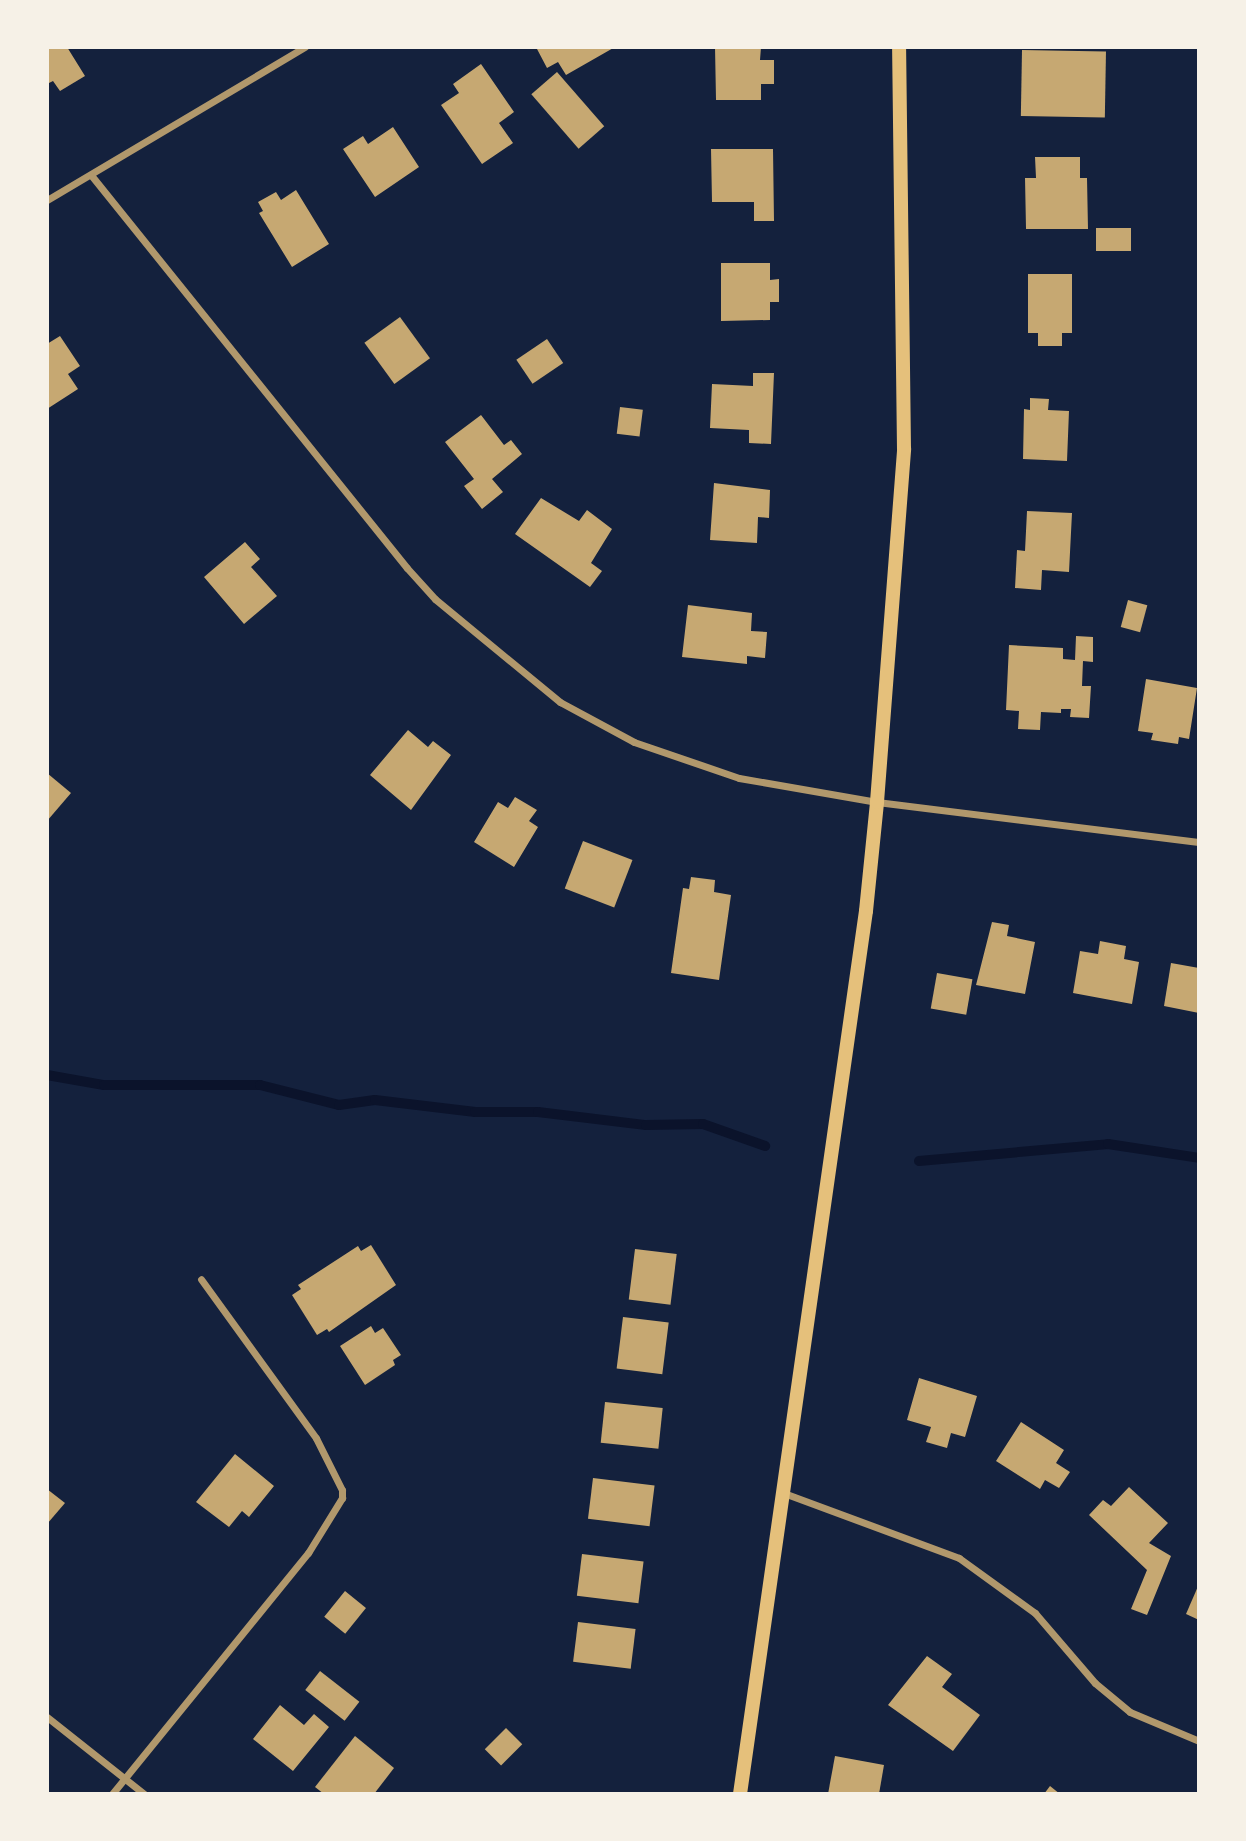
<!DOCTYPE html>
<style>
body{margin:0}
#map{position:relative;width:1246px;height:1841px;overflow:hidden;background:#14213d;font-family:Ubuntu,sans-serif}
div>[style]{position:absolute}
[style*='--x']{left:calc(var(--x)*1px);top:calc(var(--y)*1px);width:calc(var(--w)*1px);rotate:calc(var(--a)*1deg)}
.stream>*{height:10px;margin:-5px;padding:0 5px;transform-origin:5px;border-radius:5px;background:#0b132b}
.building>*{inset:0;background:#c6a872;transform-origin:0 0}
.minor>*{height:7px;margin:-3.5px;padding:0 3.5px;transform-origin:3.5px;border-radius:3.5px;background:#b1986c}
.secondary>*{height:14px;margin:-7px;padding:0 7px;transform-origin:7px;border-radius:7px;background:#e5c07b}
span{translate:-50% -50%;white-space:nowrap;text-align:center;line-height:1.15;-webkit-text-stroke:5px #f6f1e7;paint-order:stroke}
.frame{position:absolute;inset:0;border:49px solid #f6f1e7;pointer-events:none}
</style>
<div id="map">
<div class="stream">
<i style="--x:47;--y:1075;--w:58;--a:10"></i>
<i style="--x:104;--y:1085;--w:156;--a:0"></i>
<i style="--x:260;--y:1085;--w:81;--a:14.2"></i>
<i style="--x:339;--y:1105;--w:36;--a:-8"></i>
<i style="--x:375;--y:1100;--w:101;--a:6.8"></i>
<i style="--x:475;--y:1112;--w:63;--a:0"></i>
<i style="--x:538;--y:1112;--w:109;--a:6.9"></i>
<i style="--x:646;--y:1125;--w:57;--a:-1"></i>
<i style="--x:703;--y:1124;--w:66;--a:19.5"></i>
<i style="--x:919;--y:1161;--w:190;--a:-5.1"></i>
<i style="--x:1108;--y:1144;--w:92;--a:8.7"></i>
</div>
<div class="building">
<i style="clip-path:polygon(47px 47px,67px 47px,85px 76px,60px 91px,53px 81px,47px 84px)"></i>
<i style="clip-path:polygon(540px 47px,615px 47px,566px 75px,558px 62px,547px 68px,537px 49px)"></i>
<i style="clip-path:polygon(715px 47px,761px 47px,760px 60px,774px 60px,774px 84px,761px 84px,761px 100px,716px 100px)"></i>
<i style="left:1022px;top:50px;width:84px;height:66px;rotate:1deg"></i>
<i style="clip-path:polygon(481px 64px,514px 112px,499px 123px,513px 143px,482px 164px,441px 105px,459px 93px,453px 84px)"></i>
<i style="left:557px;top:72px;width:72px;height:34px;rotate:49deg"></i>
<i style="clip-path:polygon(393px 127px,419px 167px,375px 197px,343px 149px,363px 136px,368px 144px)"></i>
<i style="clip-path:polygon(711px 149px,773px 149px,774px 221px,754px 221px,754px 202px,712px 202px)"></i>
<i style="clip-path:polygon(1035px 157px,1080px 157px,1080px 178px,1087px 178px,1088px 229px,1026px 229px,1025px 178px,1036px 178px)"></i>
<i style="clip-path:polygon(296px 190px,329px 244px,292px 267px,259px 213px,263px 211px,258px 202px,276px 192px,281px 200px)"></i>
<i style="left:1096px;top:228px;width:35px;height:23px"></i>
<i style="clip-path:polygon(721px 263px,770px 263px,770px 280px,779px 279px,779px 302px,770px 302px,770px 320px,721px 321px)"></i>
<i style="clip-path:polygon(1028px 274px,1072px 274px,1072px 333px,1062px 333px,1062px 346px,1038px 346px,1038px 333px,1028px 333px)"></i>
<i style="left:400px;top:317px;width:51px;height:44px;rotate:54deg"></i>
<i style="clip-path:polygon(60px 336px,80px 366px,68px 374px,78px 389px,47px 409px,47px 344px)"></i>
<i style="left:547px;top:339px;width:29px;height:37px;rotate:56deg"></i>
<i style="clip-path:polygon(753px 373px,774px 373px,771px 444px,749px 443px,749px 430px,710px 428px,712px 384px,753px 386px)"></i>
<i style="clip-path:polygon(1030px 398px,1049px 399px,1048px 410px,1069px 411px,1067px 461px,1023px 459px,1024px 409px,1030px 410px)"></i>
<i style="left:620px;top:407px;width:23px;height:27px;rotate:7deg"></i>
<i style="clip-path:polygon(481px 415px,504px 445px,511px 440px,522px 454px,492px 479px,503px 492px,482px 509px,464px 486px,474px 479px,445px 442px)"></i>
<i style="clip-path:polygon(714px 483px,770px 490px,769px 518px,758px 517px,757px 543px,710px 540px)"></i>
<i style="clip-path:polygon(541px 498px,579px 521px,587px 510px,612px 529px,591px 563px,602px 571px,590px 587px,515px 534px)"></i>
<i style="clip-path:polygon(1027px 511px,1072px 513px,1069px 572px,1042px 570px,1041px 590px,1015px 588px,1017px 550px,1025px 551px)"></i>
<i style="clip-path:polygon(245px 542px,260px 559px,251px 567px,277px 596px,244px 624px,204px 577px)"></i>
<i style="left:1128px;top:600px;width:20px;height:28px;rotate:15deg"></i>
<i style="clip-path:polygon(688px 605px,752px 613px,751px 631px,767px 632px,765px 658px,747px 656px,747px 664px,682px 657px)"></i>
<i style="clip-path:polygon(1076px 636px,1093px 637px,1093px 662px,1083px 661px,1082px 686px,1091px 686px,1089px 718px,1070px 717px,1071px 709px,1061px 709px,1061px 713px,1041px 712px,1040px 730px,1018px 729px,1019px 711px,1006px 710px,1009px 645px,1063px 648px,1063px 659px,1075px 660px)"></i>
<i style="clip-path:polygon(1146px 679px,1197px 688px,1189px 739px,1179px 737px,1178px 744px,1151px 740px,1153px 733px,1138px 731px)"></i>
<i style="clip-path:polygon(408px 730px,428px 747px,433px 741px,451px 755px,411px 810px,370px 775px)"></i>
<i style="clip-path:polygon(47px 773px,71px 793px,47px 821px)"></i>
<i style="clip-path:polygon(515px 797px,537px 810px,529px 821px,538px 827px,514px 867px,474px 842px,498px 802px,508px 808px)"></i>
<i style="left:583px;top:841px;width:53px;height:51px;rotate:21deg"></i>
<i style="clip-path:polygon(691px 877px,715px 880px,714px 892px,731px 895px,719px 980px,671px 973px,683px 888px,689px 889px)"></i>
<i style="clip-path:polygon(992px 922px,1009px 925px,1007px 936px,1035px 942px,1025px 994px,976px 985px)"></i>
<i style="clip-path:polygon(1100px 941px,1126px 946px,1124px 959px,1139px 962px,1132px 1004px,1073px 993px,1080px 951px,1098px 954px)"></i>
<i style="clip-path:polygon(1171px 963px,1199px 968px,1199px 1013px,1164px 1006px)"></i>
<i style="left:937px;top:973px;width:36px;height:36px;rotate:10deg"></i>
<i style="clip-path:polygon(371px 1245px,396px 1285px,329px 1332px,327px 1329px,317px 1335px,292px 1295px,301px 1289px,298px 1285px,358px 1246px,361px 1251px)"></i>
<i style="left:635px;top:1249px;width:42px;height:51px;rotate:7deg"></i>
<i style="left:623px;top:1317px;width:46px;height:52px;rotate:7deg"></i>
<i style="clip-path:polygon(371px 1326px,375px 1333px,383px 1328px,401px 1355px,393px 1360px,395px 1365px,365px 1385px,340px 1346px)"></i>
<i style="clip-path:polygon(919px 1378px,977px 1396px,965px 1437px,951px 1433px,947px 1448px,926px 1442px,931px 1427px,907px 1420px)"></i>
<i style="left:605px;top:1402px;width:58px;height:41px;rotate:6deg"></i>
<i style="clip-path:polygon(1021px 1422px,1064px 1450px,1056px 1463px,1070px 1472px,1059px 1488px,1045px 1480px,1040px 1489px,996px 1461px)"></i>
<i style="clip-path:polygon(235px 1454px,274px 1486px,249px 1517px,242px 1511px,229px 1527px,196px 1502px)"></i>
<i style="left:593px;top:1478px;width:62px;height:41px;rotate:7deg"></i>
<i style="clip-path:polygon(1129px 1487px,1168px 1523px,1149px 1543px,1171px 1556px,1147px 1615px,1131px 1609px,1147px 1570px,1089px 1515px,1103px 1500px,1111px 1506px)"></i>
<i style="clip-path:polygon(47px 1489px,65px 1503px,47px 1524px)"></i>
<i style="left:582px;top:1554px;width:62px;height:42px;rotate:7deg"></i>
<i style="clip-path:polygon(1199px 1584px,1199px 1620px,1186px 1614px)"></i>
<i style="left:345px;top:1591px;width:27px;height:33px;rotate:39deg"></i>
<i style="left:578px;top:1622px;width:58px;height:40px;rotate:7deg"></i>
<i style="clip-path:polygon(927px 1656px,952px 1674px,942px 1687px,980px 1715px,953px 1751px,888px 1705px)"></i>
<i style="left:320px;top:1671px;width:50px;height:24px;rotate:38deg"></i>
<i style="clip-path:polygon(280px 1705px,304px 1725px,314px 1714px,329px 1727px,293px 1771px,253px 1739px)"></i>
<i style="left:506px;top:1728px;width:23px;height:30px;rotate:45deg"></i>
<i style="clip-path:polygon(355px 1736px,394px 1768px,374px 1794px,324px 1794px,315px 1787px)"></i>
<i style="clip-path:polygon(835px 1756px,884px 1765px,879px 1794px,828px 1794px)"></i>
<i style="clip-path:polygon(1050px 1786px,1060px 1794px,1044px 1794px)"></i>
</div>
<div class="minor">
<i style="--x:91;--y:175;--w:504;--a:51.2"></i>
<i style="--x:407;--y:568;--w:42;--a:47.9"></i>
<i style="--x:435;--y:599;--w:162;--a:39.5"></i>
<i style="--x:560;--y:702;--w:84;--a:28.4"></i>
<i style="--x:634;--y:742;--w:111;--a:18.9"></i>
<i style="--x:739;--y:778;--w:140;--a:9.9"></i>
<i style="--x:877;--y:802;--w:324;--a:7.1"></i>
<i style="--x:47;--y:200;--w:300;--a:-30.7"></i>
<i style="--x:781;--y:1492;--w:190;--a:20.3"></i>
<i style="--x:959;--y:1558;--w:94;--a:35.9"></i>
<i style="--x:1035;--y:1613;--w:92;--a:49.4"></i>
<i style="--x:1095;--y:1683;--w:45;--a:39.6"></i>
<i style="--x:1130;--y:1712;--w:75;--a:22.8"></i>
<i style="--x:47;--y:1717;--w:124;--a:38.4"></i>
<i style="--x:112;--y:1794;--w:311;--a:-50.9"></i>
<i style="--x:308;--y:1553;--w:65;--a:-58.3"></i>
<i style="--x:342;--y:1498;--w:8;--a:-90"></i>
<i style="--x:342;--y:1490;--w:58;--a:-116.6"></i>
<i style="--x:316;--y:1438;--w:196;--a:-125.9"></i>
</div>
<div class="secondary">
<i style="--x:740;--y:1794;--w:892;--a:-81.88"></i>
<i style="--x:866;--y:911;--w:110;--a:-84.2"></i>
<i style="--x:877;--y:802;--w:354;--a:-85.6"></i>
<i style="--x:904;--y:449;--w:402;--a:-90.7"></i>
</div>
<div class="frame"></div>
</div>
